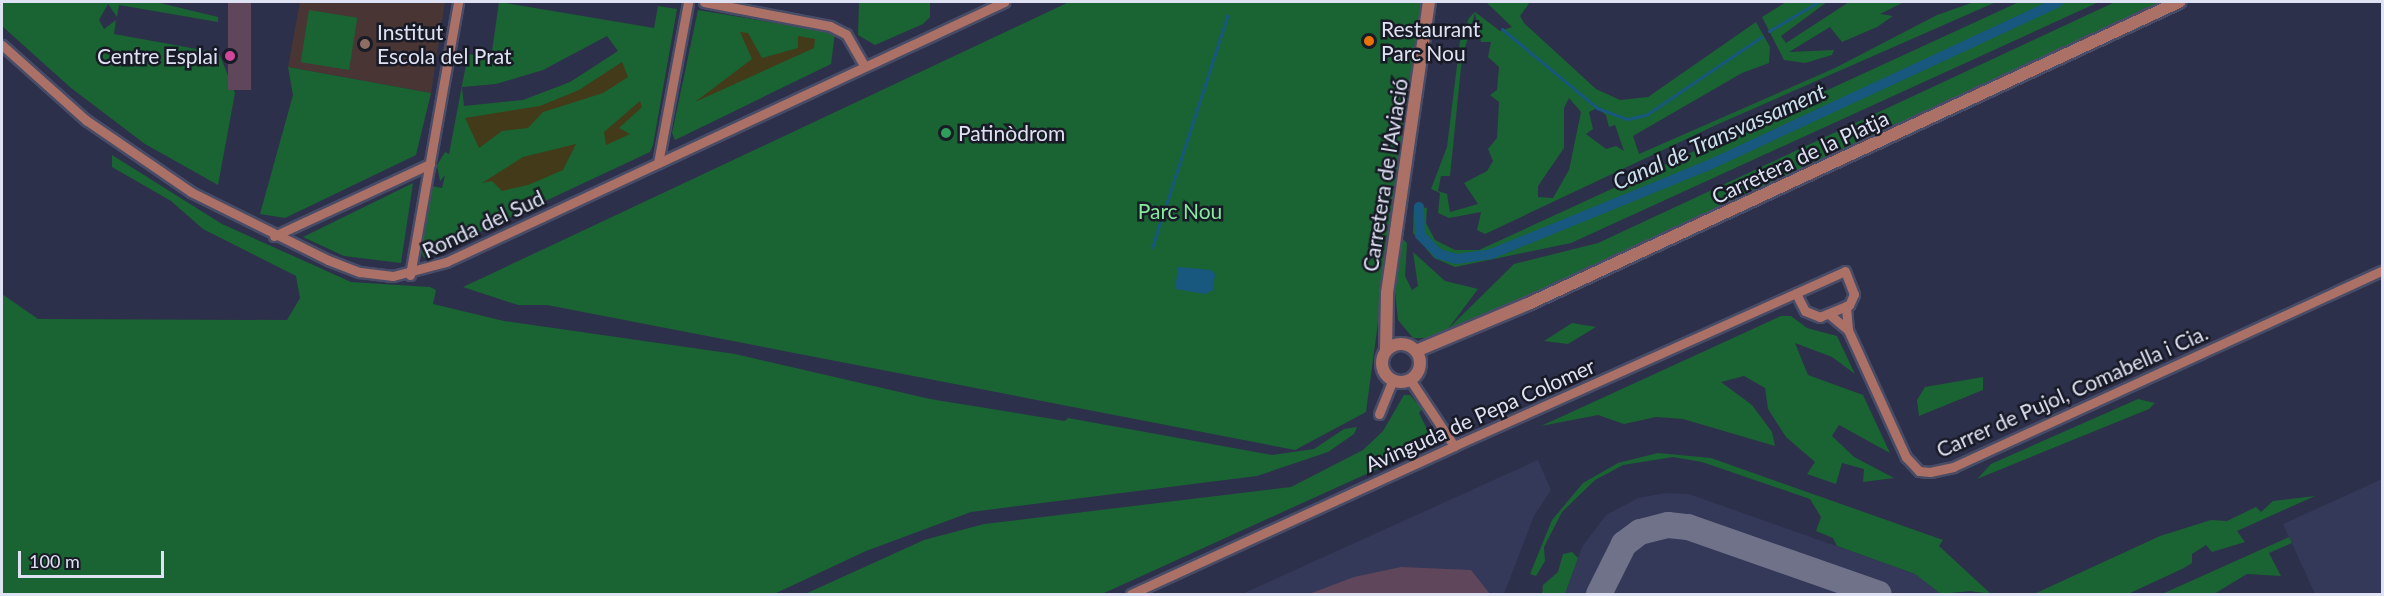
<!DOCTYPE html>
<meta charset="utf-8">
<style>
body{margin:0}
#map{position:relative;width:2384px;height:596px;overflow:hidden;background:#2d304b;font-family:Lato,sans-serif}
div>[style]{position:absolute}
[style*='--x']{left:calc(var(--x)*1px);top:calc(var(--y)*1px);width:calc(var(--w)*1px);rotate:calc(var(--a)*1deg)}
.built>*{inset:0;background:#343859}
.education>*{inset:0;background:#493533}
.green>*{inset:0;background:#1a6332;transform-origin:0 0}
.sand>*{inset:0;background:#433a1a}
.water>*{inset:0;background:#18587f;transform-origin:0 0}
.stream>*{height:3px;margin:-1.5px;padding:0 1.5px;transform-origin:1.5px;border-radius:1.5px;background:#18587f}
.canal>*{height:10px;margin:-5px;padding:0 5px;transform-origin:5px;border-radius:5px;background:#18587f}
.taxiway>*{height:26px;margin:-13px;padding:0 13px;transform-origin:13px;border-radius:13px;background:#6f7289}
.building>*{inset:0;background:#60465a;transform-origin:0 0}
.roads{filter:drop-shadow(2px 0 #494c66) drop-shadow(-2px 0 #494c66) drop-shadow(0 2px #494c66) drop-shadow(0 -2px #494c66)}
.minor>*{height:9px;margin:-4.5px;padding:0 4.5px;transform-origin:4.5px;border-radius:4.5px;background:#ac7166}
.tertiary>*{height:12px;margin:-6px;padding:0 6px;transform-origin:6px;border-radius:6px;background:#ac7166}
.tertiary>.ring{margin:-6px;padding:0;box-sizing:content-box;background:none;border:12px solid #ac7166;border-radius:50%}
.dots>*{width:16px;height:16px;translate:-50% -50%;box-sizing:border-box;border:3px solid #181a26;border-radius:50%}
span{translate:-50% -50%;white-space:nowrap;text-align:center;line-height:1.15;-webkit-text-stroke:5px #181a26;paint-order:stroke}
.poi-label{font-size:21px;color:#dfe2f3}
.left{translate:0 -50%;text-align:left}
.right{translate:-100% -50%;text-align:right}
.street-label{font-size:21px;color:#dfe2f3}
.park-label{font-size:21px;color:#85e99e}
.water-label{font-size:22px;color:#cee1ef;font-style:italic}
.frame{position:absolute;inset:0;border:3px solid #dfe2f3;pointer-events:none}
.scale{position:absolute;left:18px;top:551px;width:146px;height:27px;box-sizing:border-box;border:3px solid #dfe2f3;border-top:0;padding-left:8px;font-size:18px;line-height:21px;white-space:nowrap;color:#dfe2f3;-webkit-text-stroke:4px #181a26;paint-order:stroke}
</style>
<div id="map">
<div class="built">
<i style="clip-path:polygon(1538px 460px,1551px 490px,1534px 516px,1504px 594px,1242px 594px)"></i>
<i style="clip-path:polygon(2382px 479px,2382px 594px,2315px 594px,2283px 524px)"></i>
<i style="clip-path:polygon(1665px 493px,1689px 494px,1915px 574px,1941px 594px,1565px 594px,1582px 547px,1606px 515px,1638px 498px)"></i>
</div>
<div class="education">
<i style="clip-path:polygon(300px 2px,445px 2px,431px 93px,288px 67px)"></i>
</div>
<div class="green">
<i style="clip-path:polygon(2px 2px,156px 2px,218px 17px,218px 22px,119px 5px,117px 17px,108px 4px,99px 20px,104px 29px,116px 20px,114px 34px,219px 53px,235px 93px,218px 185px,145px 144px,71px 88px,2px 26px)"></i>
<i style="clip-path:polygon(evenodd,499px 2px,654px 28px,658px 6px,677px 9px,653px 145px,650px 152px,424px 258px,421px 252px,432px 186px,442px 188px,445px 175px,440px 181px,437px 165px,445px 152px,449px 154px,468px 54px,491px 58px,499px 2px,607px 36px,618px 51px,570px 82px,523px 100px,464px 106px,462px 87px,496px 84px,543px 70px,607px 36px)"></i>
<i style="clip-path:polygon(859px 2px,930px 2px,930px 17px,923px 24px,875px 45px,858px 35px)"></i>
<i style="clip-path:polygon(1069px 2px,1421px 2px,1366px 412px,1295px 450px,547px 305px,518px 305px,463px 287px)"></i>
<i style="clip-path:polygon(evenodd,1486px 2px,1530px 2px,1520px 16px,1524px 23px,1596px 89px,1620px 100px,1648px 97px,1756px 22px,1770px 47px,1769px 63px,1742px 73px,1633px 136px,1639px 154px,1835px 68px,1937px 15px,1974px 2px,1996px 2px,1716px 125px,1485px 234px,1477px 230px,1481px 212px,1449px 218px,1438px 213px,1440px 193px,1431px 189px,1447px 147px,1460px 41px,1469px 18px,1475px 12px,1500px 31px,1512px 27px,1486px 2px,1475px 13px,1481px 42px,1491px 42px,1488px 57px,1499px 67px,1497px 90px,1490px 95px,1499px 102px,1497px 138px,1488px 149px,1493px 161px,1487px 171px,1464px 183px,1478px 204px,1450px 212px,1447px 194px,1438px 191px,1441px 176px,1450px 176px,1462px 58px,1475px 13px,1486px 2px,1569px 98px,1581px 112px,1569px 170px,1553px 198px,1538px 197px,1538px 186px,1564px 148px,1564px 108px,1569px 98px,1486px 2px,1597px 108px,1606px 115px,1609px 127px,1615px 125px,1624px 151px,1616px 146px,1606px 149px,1586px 134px,1593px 129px,1589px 112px,1597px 108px)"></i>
<i style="clip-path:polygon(1786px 2px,1827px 2px,1781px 36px,1786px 43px,1849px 2px,1904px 2px,1880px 14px,1893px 16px,1877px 27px,1842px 42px,1830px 27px,1789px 52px,1834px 50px,1832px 55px,1805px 63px,1784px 60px,1762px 17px)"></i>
<i style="clip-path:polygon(2019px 2px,2099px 2px,1571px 243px,1455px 267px,1434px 258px,1413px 233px,1414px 206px,1427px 208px,1426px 223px,1435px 240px,1455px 250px,1479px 250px)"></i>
<i style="clip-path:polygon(2115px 2px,2166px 2px,1441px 338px,1413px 338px,1398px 320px,1395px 292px,1401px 237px,1407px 243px,1405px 276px,1412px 290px,1418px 286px,1413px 252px,1445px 281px,1478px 289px,1448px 329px,1514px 264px,1598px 243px)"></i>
<i style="left:309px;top:10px;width:49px;height:53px;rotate:9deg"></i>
<i style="clip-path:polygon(698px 10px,835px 33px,831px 64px,675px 140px,672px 133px)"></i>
<i style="clip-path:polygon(288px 67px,431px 93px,416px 155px,285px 218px,260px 214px,293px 95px)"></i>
<i style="clip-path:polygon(112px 155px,222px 224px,351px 282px,430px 287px,436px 290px,433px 304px,504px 321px,735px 354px,930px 399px,1065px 421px,1068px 418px,1272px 455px,1314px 449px,1344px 429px,1357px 427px,1354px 434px,1328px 452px,1257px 476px,971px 512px,866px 551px,774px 594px,2px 594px,2px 294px,38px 319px,287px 320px,300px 298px,296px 276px,203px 229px,171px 201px,112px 167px)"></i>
<i style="clip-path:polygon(413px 183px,401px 263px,344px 256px,303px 237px)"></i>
<i style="clip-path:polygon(1781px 316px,1791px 316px,1807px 328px,1837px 336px,1855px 374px,1832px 357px,1795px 343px,1808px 375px,1863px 395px,1890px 453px,1839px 425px,1832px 436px,1854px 457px,1894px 478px,1863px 482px,1864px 469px,1842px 463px,1836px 484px,1807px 474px,1815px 462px,1786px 437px,1768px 409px,1765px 388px,1744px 376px,1721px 382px,1752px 405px,1772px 432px,1775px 446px,1683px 419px,1656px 417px,1624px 424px,1598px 415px,1541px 426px)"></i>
<i style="clip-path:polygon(1572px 323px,1596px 327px,1568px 344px,1544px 341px)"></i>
<i style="clip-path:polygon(1983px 377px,1983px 390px,1919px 416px,1917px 400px,1925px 387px)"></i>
<i style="clip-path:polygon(1404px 395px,1410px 395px,1422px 409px,1419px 413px,1433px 441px,1428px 446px,1102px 594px,805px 594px,924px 540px,984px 524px,1291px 487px,1363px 450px,1383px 431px)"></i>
<i style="clip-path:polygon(2138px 399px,2155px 403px,2149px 409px,1977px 479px,1991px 464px)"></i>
<i style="clip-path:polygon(1658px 453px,1711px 458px,1943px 540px,1939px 546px,1991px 594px,1970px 591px,1941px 594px,1915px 574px,1837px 546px,1833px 538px,1816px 531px,1821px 517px,1810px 499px,1702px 462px,1673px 457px,1623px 465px,1595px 480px,1562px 512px,1544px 547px,1545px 561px,1536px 576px,1530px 574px,1552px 520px,1583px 483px,1618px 463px)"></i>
<i style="clip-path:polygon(2315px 496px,2237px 531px,2245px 542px,2212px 552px,2206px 545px,2192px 554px,2192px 563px,2184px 568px,2128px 594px,2034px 594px,2160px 536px,2211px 520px,2227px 521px,2256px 507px,2261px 512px,2273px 501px)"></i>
<i style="clip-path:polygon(2289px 537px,2292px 543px,2269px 553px,2281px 576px,2247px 574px,2214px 594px,2162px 594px)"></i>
<i style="clip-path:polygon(1572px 552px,1578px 558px,1565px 594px,1542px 594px,1543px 585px,1558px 572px,1563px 554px)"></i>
</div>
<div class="sand">
<i style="clip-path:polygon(740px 32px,748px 33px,762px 58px,798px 48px,798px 36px,815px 39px,814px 48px,695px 102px,752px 59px)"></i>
<i style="clip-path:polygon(622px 62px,628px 77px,603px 93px,543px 112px,528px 128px,502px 131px,479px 148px,465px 118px,540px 106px,579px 90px)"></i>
<i style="clip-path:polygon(640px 101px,642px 107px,619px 128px,630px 134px,606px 145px,604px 132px)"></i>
<i style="clip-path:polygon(576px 144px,563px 170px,528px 185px,502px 191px,492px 181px,482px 183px,523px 157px)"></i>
</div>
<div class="water">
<i style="left:1227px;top:14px;width:3px;height:247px;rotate:18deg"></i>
<i style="clip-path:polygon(1178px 267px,1211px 270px,1215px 274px,1213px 290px,1205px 294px,1175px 289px)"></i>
</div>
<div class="stream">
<i style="--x:1502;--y:29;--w:124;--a:39.7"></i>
<i style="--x:1597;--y:108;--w:33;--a:20"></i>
<i style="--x:1628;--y:119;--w:18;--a:-13"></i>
<i style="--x:1646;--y:115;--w:139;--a:-34.1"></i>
<i style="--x:1769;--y:31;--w:57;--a:-30.6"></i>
</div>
<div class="canal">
<i style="--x:1419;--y:207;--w:28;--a:88"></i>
<i style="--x:1420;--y:235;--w:27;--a:45"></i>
<i style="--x:1439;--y:254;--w:18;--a:16"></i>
<i style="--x:1456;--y:259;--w:35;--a:-8"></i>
<i style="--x:1491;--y:254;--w:235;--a:-22.2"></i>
<i style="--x:1709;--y:165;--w:385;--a:-25"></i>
</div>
<div class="taxiway">
<i style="--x:1599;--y:594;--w:56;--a:-63.4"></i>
<i style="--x:1624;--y:544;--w:20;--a:-37"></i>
<i style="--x:1640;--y:532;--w:29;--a:-14"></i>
<i style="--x:1668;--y:525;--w:20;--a:6"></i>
<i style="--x:1688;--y:527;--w:202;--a:19.3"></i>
</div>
<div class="building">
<i style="left:228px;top:2px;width:23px;height:88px"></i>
<i style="clip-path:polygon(1401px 567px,1471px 570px,1490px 594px,1309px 594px,1354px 577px)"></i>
</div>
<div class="roads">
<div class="minor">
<i style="--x:704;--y:2;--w:128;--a:10.8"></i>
<i style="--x:830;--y:26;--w:18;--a:27"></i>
<i style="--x:846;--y:34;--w:36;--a:60"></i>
<i style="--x:2;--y:45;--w:113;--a:41.8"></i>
<i style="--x:86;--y:120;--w:127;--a:34.4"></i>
<i style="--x:191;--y:192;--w:153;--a:26.4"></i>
<i style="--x:328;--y:260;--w:34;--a:21"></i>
<i style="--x:360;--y:272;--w:33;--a:7"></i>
<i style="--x:393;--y:276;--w:55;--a:-14.8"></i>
<i style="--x:446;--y:262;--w:616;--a:-24.98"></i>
<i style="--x:658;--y:163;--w:164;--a:-79.4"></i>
<i style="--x:274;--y:236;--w:172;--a:-24.8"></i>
<i style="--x:410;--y:275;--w:277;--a:-80"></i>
<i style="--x:1829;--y:314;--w:25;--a:40"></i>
<i style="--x:1848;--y:330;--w:24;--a:-95"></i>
<i style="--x:1848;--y:330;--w:140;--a:65.5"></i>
<i style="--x:1906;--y:457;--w:19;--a:47"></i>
<i style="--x:1919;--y:471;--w:11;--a:5"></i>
<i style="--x:1930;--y:472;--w:24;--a:-12"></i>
<i style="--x:1953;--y:467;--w:472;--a:-24.6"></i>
<i style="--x:1411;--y:381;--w:78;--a:56.5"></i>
<i style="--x:1379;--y:414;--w:35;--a:-68"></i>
<i style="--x:1131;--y:594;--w:355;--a:-24.6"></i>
<i style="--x:1454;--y:446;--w:428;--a:-24.1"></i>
<i style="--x:1845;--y:271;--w:25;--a:69"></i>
<i style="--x:1854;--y:294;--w:12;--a:114"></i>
<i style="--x:1849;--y:305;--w:31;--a:158"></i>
<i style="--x:1820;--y:317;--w:16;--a:-158"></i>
<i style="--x:1805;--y:311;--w:20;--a:-117"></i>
</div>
<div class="tertiary">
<i class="ring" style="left:1382px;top:344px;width:26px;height:26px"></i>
<i style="--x:1386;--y:351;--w:58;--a:-89"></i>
<i style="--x:1387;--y:293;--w:294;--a:-81.8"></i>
<i style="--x:1416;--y:351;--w:121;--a:-22.8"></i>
<i style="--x:1528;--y:304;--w:718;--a:-24.89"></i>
</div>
</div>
<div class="dots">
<i style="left:1369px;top:41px;background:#e8710a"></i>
<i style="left:365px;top:44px;background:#8d6e63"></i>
<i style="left:230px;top:56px;background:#d1479c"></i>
<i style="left:946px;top:133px;background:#2e9e5b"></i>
</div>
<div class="poi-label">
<span class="left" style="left:1381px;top:41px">Restaurant<br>Parc Nou</span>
<span class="left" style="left:377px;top:44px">Institut<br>Escola del Prat</span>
<span class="right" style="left:218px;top:56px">Centre Esplai</span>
<span class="left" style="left:958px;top:133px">Patinòdrom</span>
</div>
<div class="street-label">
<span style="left:1800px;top:157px;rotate:-25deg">Carretera de la Platja</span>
<span style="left:1385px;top:175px;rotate:-81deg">Carretera de l'Aviació</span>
<span style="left:483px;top:224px;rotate:-25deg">Ronda del Sud</span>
<span style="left:2072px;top:391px;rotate:-24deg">Carrer de Pujol, Comabella i Cia.</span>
<span style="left:1480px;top:415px;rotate:-24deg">Avinguda de Pepa Colomer</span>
</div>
<div class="park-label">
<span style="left:1180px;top:211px">Parc Nou</span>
</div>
<div class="water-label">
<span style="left:1719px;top:136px;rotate:-24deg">Canal de Transvassament</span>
</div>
<div class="frame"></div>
<div class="scale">100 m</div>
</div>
